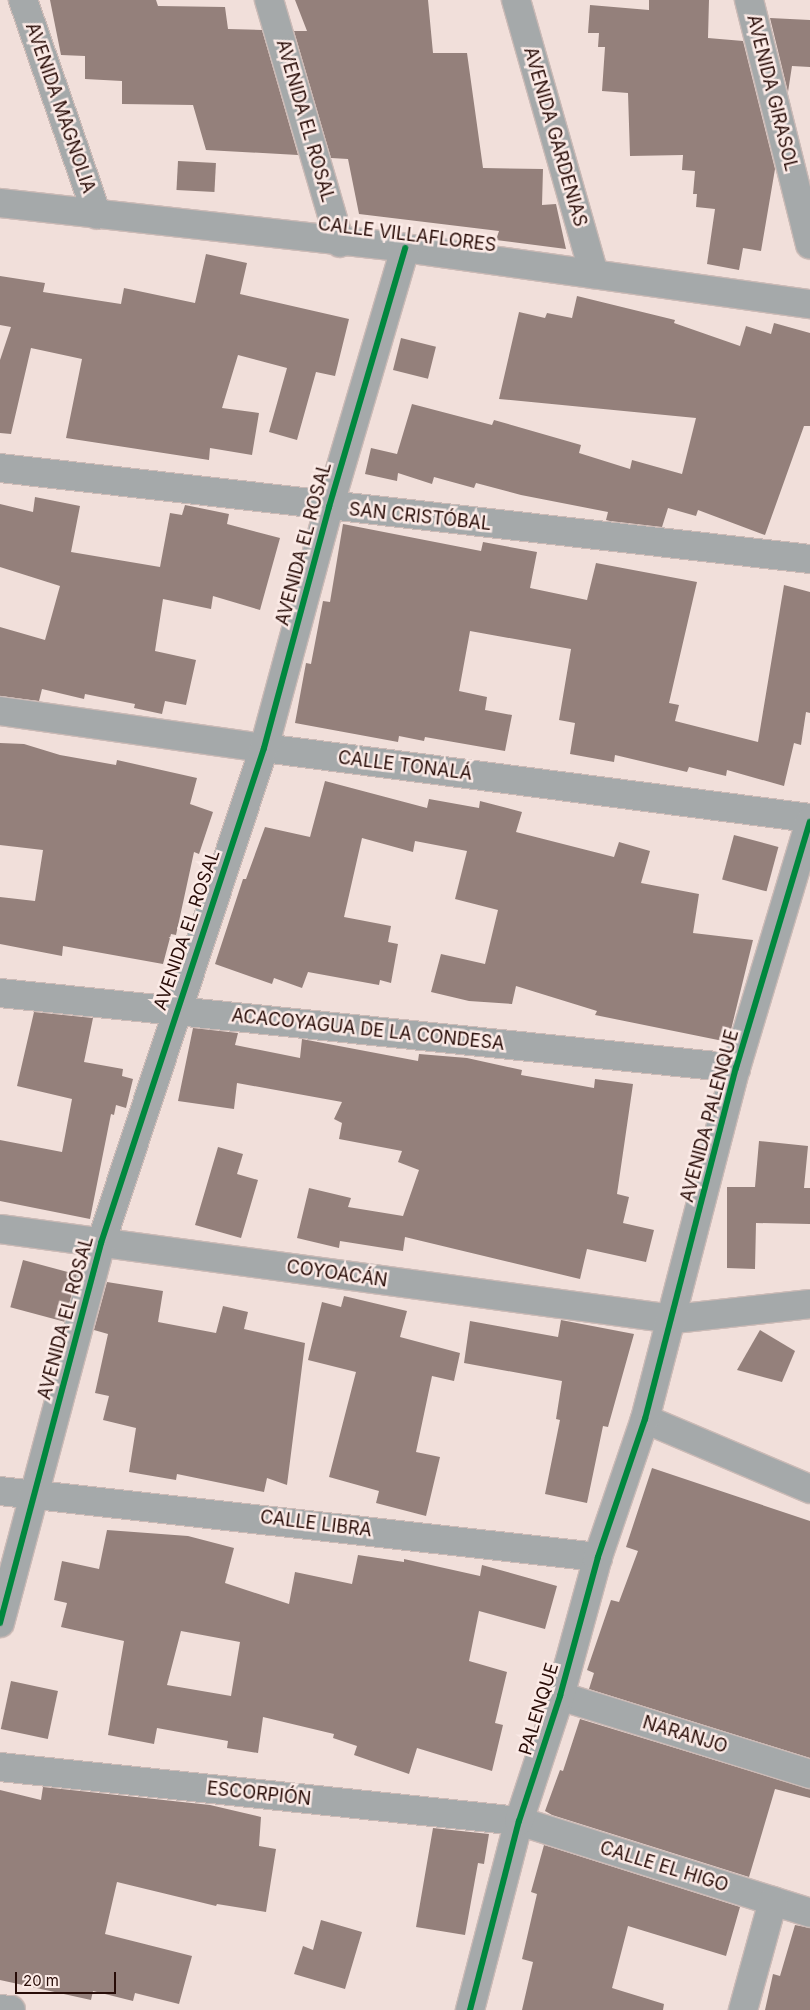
<!DOCTYPE html>
<meta charset="utf-8">
<style>
body{margin:0}
#map{position:relative;width:810px;height:2010px;overflow:hidden;background:#f1dfda;font-family:Inter,sans-serif}
div>[style]{position:absolute}
[style*='--x']{left:calc(var(--x)*1px);top:calc(var(--y)*1px);width:calc(var(--w)*1px);rotate:calc(var(--a)*1deg)}
.building>*{inset:0;background:#94807b;transform-origin:0 0}
.roads{filter:drop-shadow(1px 0 #cbbab6) drop-shadow(-1px 0 #cbbab6) drop-shadow(0 1px #cbbab6) drop-shadow(0 -1px #cbbab6)}
.street>*{height:28px;margin:-14px;padding:0 14px;transform-origin:14px;border-radius:14px;background:#a5a9aa}
.cycleway>*{height:6px;margin:-3px;padding:0 3px;transform-origin:3px;border-radius:3px;background:#00873e}
span{translate:-50% -50%;white-space:nowrap;text-align:center;line-height:1.15;-webkit-text-stroke:5px #fbeae6;paint-order:stroke}
.street-label{font-size:18px;color:#280c07}
.scale{position:absolute;left:15px;top:1972px;width:101px;height:22px;box-sizing:border-box;border:2px solid #280c07;border-top:0;padding-left:6px;font-size:15px;line-height:18px;white-space:nowrap;color:#280c07;-webkit-text-stroke:4px #fbeae6;paint-order:stroke}
</style>
<div id="map">
<div class="building">
<i style="clip-path:polygon(50px 0,156px 0,158px 6px,225px 7px,228px 29px,262px 30px,298px 155px,206px 150px,193px 105px,122px 104px,122px 81px,85px 79px,85px 56px,61px 55px)"></i>
<i style="clip-path:polygon(295px 0,428px 0,433px 53px,467px 53px,483px 168px,543px 169px,542px 205px,556px 204px,566px 249px,496px 240px,499px 231px,359px 214px,348px 159px,331px 158px,294px 31px,307px 31px)"></i>
<i style="clip-path:polygon(649px 0,709px 0,708px 38px,743px 41px,775px 169px,761px 251px,743px 248px,739px 270px,707px 264px,715px 209px,696px 207px,697px 194px,693px 194px,695px 171px,682px 170px,683px 155px,630px 156px,628px 93px,602px 91px,605px 47px,598px 47px,599px 33px,588px 33px,590px 5px,649px 10px)"></i>
<i style="clip-path:polygon(770px 18px,810px 20px,810px 67px,792px 66px,788px 92px)"></i>
<i style="left:178px;top:161px;width:38px;height:29px;rotate:3deg"></i>
<i style="clip-path:polygon(206px 254px,247px 263px,240px 294px,349px 319px,335px 376px,316px 372px,297px 440px,269px 432px,287px 368px,238px 355px,222px 408px,259px 413px,252px 455px,210px 448px,209px 460px,66px 438px,82px 359px,31px 348px,11px 434px,0 433px,0 360px,11px 327px,0 325px,0 276px,45px 283px,43px 292px,121px 304px,124px 288px,195px 303px)"></i>
<i style="clip-path:polygon(577px 296px,675px 320px,674px 323px,740px 346px,746px 326px,771px 334px,774px 323px,810px 333px,810px 426px,804px 426px,765px 535px,698px 510px,696px 516px,668px 508px,662px 527px,610px 521px,606px 520px,608px 512px,521px 495px,476px 483px,474px 488px,434px 477px,432px 484px,398px 473px,397px 481px,365px 474px,371px 448px,397px 454px,412px 404px,492px 425px,494px 420px,581px 445px,579px 453px,630px 469px,632px 460px,682px 474px,696px 418px,499px 399px,519px 312px,545px 318px,547px 313px,572px 318px)"></i>
<i style="left:401px;top:338px;width:36px;height:33px;rotate:14deg"></i>
<i style="clip-path:polygon(35px 497px,80px 506px,71px 552px,160px 567px,170px 513px,182px 515px,185px 505px,229px 514px,227px 524px,280px 538px,260px 610px,213px 596px,211px 609px,163px 599px,155px 651px,196px 660px,186px 705px,165px 701px,162px 714px,134px 708px,135px 704px,85px 694px,84px 699px,42px 689px,39px 701px,0 696px,0 627px,45px 640px,60px 586px,0 567px,0 504px,33px 512px)"></i>
<i style="clip-path:polygon(343px 524px,481px 551px,483px 542px,537px 552px,530px 588px,587px 600px,596px 563px,697px 582px,669px 703px,679px 705px,675px 721px,758px 742px,784px 585px,810px 592px,810px 713px,806px 712px,801px 745px,794px 743px,784px 786px,727px 770px,726px 776px,689px 767px,687px 772px,615px 755px,614px 762px,570px 754px,575px 723px,559px 720px,571px 649px,470px 631px,459px 691px,487px 697px,485px 710px,512px 715px,505px 751px,425px 737px,424px 741px,399px 736px,398px 742px,295px 723px,306px 663px,311px 664px,323px 601px,330px 602px)"></i>
<i style="clip-path:polygon(0 743px,24px 744px,60px 755px,116px 765px,117px 760px,197px 778px,190px 804px,213px 812px,199px 854px,194px 852px,176px 935px,171px 934px,163px 964px,63px 946px,62px 956px,0 944px,0 897px,35px 901px,43px 850px,0 845px)"></i>
<i style="clip-path:polygon(325px 781px,427px 808px,429px 799px,479px 808px,480px 801px,522px 812px,516px 832px,614px 857px,619px 842px,650px 851px,641px 883px,699px 894px,693px 933px,753px 940px,728px 1042px,595px 1015px,597px 1011px,516px 986px,512px 1004px,469px 1001px,431px 992px,441px 954px,485px 964px,498px 910px,455px 899px,467px 851px,415px 841px,413px 852px,362px 838px,344px 917px,391px 926px,388px 942px,398px 944px,391px 983px,380px 980px,379px 985px,308px 972px,302px 988px,274px 978px,272px 984px,215px 964px,243px 879px,246px 879px,265px 827px,310px 837px)"></i>
<i style="left:734px;top:835px;width:46px;height:46px;rotate:15deg"></i>
<i style="clip-path:polygon(34px 1012px,93px 1018px,84px 1062px,123px 1069px,122px 1076px,133px 1079px,126px 1108px,116px 1105px,114px 1115px,111px 1114px,90px 1219px,0 1201px,0 1140px,62px 1152px,72px 1099px,17px 1086px)"></i>
<i style="clip-path:polygon(193px 1028px,238px 1033px,235px 1045px,300px 1058px,302px 1039px,418px 1061px,419px 1054px,467px 1058px,522px 1070px,521px 1075px,594px 1088px,595px 1079px,633px 1084px,617px 1194px,629px 1197px,623px 1223px,654px 1230px,646px 1262px,587px 1249px,580px 1279px,405px 1237px,403px 1251px,340px 1241px,339px 1248px,297px 1238px,309px 1188px,351px 1198px,348px 1207px,403px 1216px,419px 1170px,398px 1162px,402px 1151px,339px 1139px,342px 1123px,334px 1119px,342px 1102px,237px 1083px,234px 1109px,178px 1101px)"></i>
<i style="clip-path:polygon(759px 1141px,808px 1146px,804px 1188px,810px 1188px,810px 1224px,756px 1223px,755px 1269px,727px 1268px,727px 1187px,755px 1187px)"></i>
<i style="clip-path:polygon(218px 1147px,243px 1154px,237px 1174px,258px 1180px,241px 1238px,195px 1225px)"></i>
<i style="left:23px;top:1260px;width:56px;height:49px;rotate:15deg"></i>
<i style="clip-path:polygon(107px 1282px,163px 1291px,158px 1322px,216px 1333px,223px 1306px,248px 1312px,244px 1329px,305px 1343px,287px 1485px,267px 1478px,264px 1492px,177px 1474px,176px 1480px,129px 1472px,136px 1428px,103px 1420px,109px 1396px,95px 1393px,108px 1334px,94px 1330px)"></i>
<i style="clip-path:polygon(344px 1296px,407px 1311px,400px 1337px,460px 1353px,454px 1381px,432px 1376px,416px 1452px,440px 1457px,426px 1516px,376px 1503px,379px 1491px,329px 1477px,356px 1372px,308px 1360px,322px 1302px,341px 1307px)"></i>
<i style="clip-path:polygon(561px 1320px,634px 1334px,608px 1427px,603px 1426px,587px 1503px,545px 1494px,560px 1420px,556px 1419px,562px 1381px,464px 1363px,470px 1321px,558px 1337px)"></i>
<i style="clip-path:polygon(760px 1330px,795px 1351px,782px 1382px,737px 1370px)"></i>
<i style="clip-path:polygon(652px 1468px,810px 1521px,810px 1758px,589px 1689px,594px 1673px,587px 1670px,611px 1600px,619px 1602px,638px 1551px,626px 1547px)"></i>
<i style="clip-path:polygon(evenodd,107px 1530px,188px 1536px,234px 1548px,225px 1583px,289px 1604px,295px 1572px,352px 1584px,358px 1555px,404px 1562px,404px 1559px,480px 1576px,482px 1565px,557px 1586px,545px 1629px,479px 1611px,469px 1661px,507px 1672px,495px 1723px,503px 1725px,492px 1771px,417px 1748px,409px 1774px,354px 1755px,357px 1746px,333px 1738px,334px 1734px,263px 1717px,258px 1753px,227px 1748px,228px 1741px,157px 1728px,154px 1744px,108px 1735px,124px 1641px,61px 1627px,67px 1603px,54px 1600px,62px 1561px,99px 1569px,107px 1530px,181px 1631px,240px 1642px,231px 1696px,167px 1685px,181px 1631px)"></i>
<i style="left:11px;top:1681px;width:48px;height:49px;rotate:12deg"></i>
<i style="clip-path:polygon(580px 1719px,810px 1789px,810px 1798px,775px 1789px,749px 1877px,552px 1815px,545px 1811px,560px 1770px,563px 1771px)"></i>
<i style="clip-path:polygon(43px 1787px,210px 1805px,261px 1817px,259px 1846px,276px 1849px,266px 1912px,217px 1904px,216px 1906px,117px 1882px,105px 1934px,192px 1956px,179px 2004px,135px 1993px,133px 2001px,93px 1991px,91px 2000px,0 1980px,0 1790px,41px 1800px)"></i>
<i style="clip-path:polygon(433px 1828px,489px 1834px,484px 1864px,478px 1863px,465px 1935px,416px 1927px)"></i>
<i style="clip-path:polygon(544px 1845px,740px 1907px,726px 1956px,628px 1926px,612px 1988px,664px 2004px,663px 2010px,522px 2010px,533px 1962px,522px 1959px,537px 1894px,531px 1892px)"></i>
<i style="clip-path:polygon(321px 1920px,362px 1932px,345px 1989px,294px 1974px,303px 1946px,313px 1950px)"></i>
<i style="clip-path:polygon(795px 1925px,810px 1928px,810px 2010px,765px 2010px,773px 1974px,780px 1976px)"></i>
</div>
<div class="roads">
<div class="street">
<i style="--x:23;--y:0;--w:227;--a:71"></i>
<i style="--x:269;--y:0;--w:253;--a:73.7"></i>
<i style="--x:516;--y:0;--w:285;--a:74.1"></i>
<i style="--x:749;--y:0;--w:252;--a:76"></i>
<i style="--x:0;--y:203;--w:407;--a:6.3"></i>
<i style="--x:405;--y:248;--w:409;--a:7.9"></i>
<i style="--x:0;--y:468;--w:815;--a:6.41"></i>
<i style="--x:0;--y:711;--w:267;--a:8"></i>
<i style="--x:264;--y:748;--w:550;--a:7.31"></i>
<i style="--x:0;--y:993;--w:740;--a:5.82"></i>
<i style="--x:0;--y:1229;--w:680;--a:7.61"></i>
<i style="--x:674;--y:1319;--w:137;--a:-6.3"></i>
<i style="--x:645;--y:1419;--w:179;--a:23"></i>
<i style="--x:0;--y:1491;--w:602;--a:6.3"></i>
<i style="--x:0;--y:1623;--w:393;--a:-75.1"></i>
<i style="--x:101;--y:1243;--w:521;--a:-71.77"></i>
<i style="--x:264;--y:748;--w:250;--a:-74.9"></i>
<i style="--x:329;--y:507;--w:270;--a:-73.6"></i>
<i style="--x:560;--y:1696;--w:262;--a:17.3"></i>
<i style="--x:0;--y:1767;--w:522;--a:5.94"></i>
<i style="--x:519;--y:1821;--w:305;--a:17.5"></i>
<i style="--x:0;--y:2009;--w:11;--a:5"></i>
<i style="--x:470;--y:2010;--w:195;--a:-75.5"></i>
<i style="--x:519;--y:1821;--w:132;--a:-71.8"></i>
<i style="--x:560;--y:1696;--w:144;--a:-74.7"></i>
<i style="--x:598;--y:1557;--w:146;--a:-71.2"></i>
<i style="--x:645;--y:1419;--w:363;--a:-75.5"></i>
<i style="--x:736;--y:1068;--w:257;--a:-73.3"></i>
<i style="--x:743;--y:2010;--w:113;--a:-74.6"></i>
</div>
</div>
<div class="cycleway">
<i style="--x:0;--y:1623;--w:393;--a:-75.1"></i>
<i style="--x:101;--y:1243;--w:521;--a:-71.77"></i>
<i style="--x:264;--y:748;--w:250;--a:-74.9"></i>
<i style="--x:329;--y:507;--w:270;--a:-73.6"></i>
<i style="--x:470;--y:2010;--w:195;--a:-75.5"></i>
<i style="--x:519;--y:1821;--w:132;--a:-71.8"></i>
<i style="--x:560;--y:1696;--w:144;--a:-74.7"></i>
<i style="--x:598;--y:1557;--w:146;--a:-71.2"></i>
<i style="--x:645;--y:1419;--w:363;--a:-75.5"></i>
<i style="--x:736;--y:1068;--w:257;--a:-73.3"></i>
</div>
<div class="street-label">
<span style="left:772px;top:93px;rotate:76deg">AVENIDA GIRASOL</span>
<span style="left:60px;top:108px;rotate:71deg">AVENIDA MAGNOLIA</span>
<span style="left:305px;top:121px;rotate:74deg">AVENIDA EL ROSAL</span>
<span style="left:555px;top:137px;rotate:74deg">AVENIDA GARDENIAS</span>
<span style="left:407px;top:235px;rotate:7deg">CALLE VILLAFLORES</span>
<span style="left:420px;top:517px;rotate:6deg">SAN CRISTÓBAL</span>
<span style="left:304px;top:544px;rotate:-75deg">AVENIDA EL ROSAL</span>
<span style="left:405px;top:766px;rotate:7deg">CALLE TONALÁ</span>
<span style="left:187px;top:930px;rotate:-71deg">AVENIDA EL ROSAL</span>
<span style="left:368px;top:1030px;rotate:6deg">ACACOYAGUA DE LA CONDESA</span>
<span style="left:710px;top:1116px;rotate:-75deg">AVENIDA PALENQUE</span>
<span style="left:337px;top:1274px;rotate:8deg">COYOACÁN</span>
<span style="left:66px;top:1318px;rotate:-75deg">AVENIDA EL ROSAL</span>
<span style="left:316px;top:1524px;rotate:7deg">CALLE LIBRA</span>
<span style="left:539px;top:1709px;rotate:-73deg">PALENQUE</span>
<span style="left:685px;top:1735px;rotate:17deg">NARANJO</span>
<span style="left:259px;top:1794px;rotate:6deg">ESCORPIÓN</span>
<span style="left:664px;top:1867px;rotate:17deg">CALLE EL HIGO</span>
</div>
<div class="scale">20 m</div>
</div>
